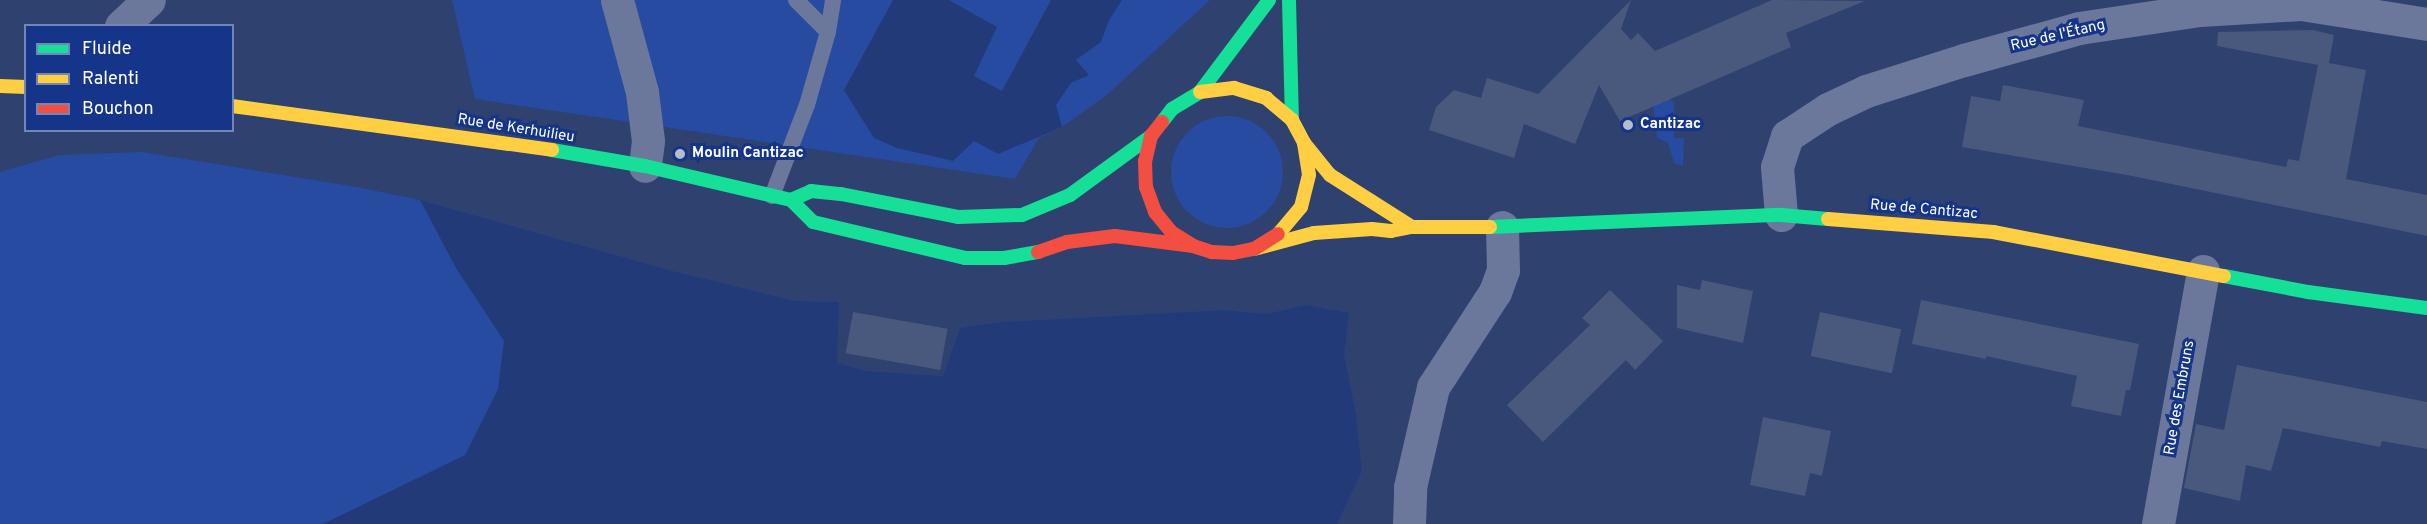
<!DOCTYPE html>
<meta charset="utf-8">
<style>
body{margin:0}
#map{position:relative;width:2427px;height:524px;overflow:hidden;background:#2f416e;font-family:Overpass,sans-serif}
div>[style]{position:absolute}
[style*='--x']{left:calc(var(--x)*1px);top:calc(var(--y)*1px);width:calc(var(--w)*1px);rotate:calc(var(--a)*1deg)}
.green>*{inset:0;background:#274ba0}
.round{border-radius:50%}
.water>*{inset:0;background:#223b78}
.building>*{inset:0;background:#49587d;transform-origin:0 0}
.lane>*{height:16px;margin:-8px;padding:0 8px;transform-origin:8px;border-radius:8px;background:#6b789c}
.street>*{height:33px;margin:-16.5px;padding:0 16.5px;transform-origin:16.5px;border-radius:16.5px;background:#6b789c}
.fast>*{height:14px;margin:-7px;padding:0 7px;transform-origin:7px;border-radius:7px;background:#16e098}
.slow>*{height:14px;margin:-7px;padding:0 7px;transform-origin:7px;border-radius:7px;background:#ffcf43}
.jam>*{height:14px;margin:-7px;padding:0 7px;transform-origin:7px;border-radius:7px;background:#f24e42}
.dots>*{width:16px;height:16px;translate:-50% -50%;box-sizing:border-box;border:3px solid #143589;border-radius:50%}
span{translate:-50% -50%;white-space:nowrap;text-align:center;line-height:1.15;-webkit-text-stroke:6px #143589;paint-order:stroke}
.street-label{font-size:15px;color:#fff}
.poi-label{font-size:15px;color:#fff;font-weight:700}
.left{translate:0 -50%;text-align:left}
.legend{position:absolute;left:24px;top:24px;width:210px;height:108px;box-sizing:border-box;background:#143589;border:2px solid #7286b8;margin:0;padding:8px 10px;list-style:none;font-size:18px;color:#fff}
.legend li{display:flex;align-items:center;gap:12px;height:30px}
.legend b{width:30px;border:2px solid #7286b8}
</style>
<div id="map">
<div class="green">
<i style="clip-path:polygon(452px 0,1210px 0,1108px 94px,1062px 127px,1039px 138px,1015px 179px,475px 99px)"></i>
<i style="clip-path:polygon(1663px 96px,1674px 102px,1674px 138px,1684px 138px,1683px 166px,1674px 163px,1668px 143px,1657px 138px,1653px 103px)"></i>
<i class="round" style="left:1171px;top:116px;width:112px;height:112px"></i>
<i style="clip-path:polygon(142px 152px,357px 187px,420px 200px,669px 270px,795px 301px,839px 302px,837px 363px,866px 371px,943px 376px,960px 328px,1000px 322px,1224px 310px,1266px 314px,1306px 305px,1349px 313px,1344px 355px,1356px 414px,1362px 471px,1337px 524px,0 524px,0 172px,59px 155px)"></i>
</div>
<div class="water">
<i style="clip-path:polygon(893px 0,949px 0,997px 27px,974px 76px,1002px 91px,1051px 0,1122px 0,1109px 20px,1101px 42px,1076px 60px,1089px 75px,1071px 83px,1056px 105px,1062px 127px,998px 154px,974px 141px,953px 161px,897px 148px,874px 138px,844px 90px)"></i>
<i style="clip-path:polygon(420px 200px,669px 270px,795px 301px,839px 302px,837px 363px,866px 371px,943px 376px,960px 328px,1000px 322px,1224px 310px,1266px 314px,1306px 305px,1349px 313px,1344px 355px,1356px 414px,1362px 471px,1337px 524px,323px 524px,465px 455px,498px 389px,504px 341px,456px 268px)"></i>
</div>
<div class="building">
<i style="clip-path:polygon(1631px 0,1621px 29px,1631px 40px,1638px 33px,1655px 51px,1772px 0,1865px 1px,1786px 33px,1791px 47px,1620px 121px,1599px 85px,1575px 144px,1524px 124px,1514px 158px,1429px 130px,1436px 107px,1454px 90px,1481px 98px,1487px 78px,1538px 94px)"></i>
<i style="clip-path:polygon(2313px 30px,2334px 35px,2329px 63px,2366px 70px,2346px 179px,2427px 195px,2427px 236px,2127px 175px,1962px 147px,1971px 96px,2000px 101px,2003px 85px,2084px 100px,2078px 126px,2286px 167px,2288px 159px,2299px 161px,2318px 65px,2217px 46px,2218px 32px)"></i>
<i style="clip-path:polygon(1702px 280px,1753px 291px,1743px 343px,1677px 328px,1677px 285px,1700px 290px)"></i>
<i style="clip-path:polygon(1610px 290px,1663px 341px,1635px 370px,1626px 360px,1543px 442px,1507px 405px,1590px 325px,1582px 318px)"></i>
<i style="clip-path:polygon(1921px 300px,2139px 344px,2130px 390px,2126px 390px,2121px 416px,2071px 406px,2077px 376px,1986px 356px,1986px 359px,1912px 344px)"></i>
<i style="left:853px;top:312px;width:96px;height:42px;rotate:10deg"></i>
<i style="left:1820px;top:312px;width:83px;height:45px;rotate:12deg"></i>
<i style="clip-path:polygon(2237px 365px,2427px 402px,2427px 449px,2382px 441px,2380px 447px,2283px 428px,2271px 471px,2246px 465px,2240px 501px,2184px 488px,2196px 424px,2224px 430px)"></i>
<i style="clip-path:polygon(1763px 417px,1831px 431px,1822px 476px,1810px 473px,1805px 496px,1750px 485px)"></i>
</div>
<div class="lane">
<i style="--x:796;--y:0;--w:45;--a:45"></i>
<i style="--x:772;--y:196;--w:97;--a:-69"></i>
<i style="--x:807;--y:105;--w:76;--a:-74"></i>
<i style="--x:828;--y:32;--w:32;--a:-81"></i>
</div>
<div class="street">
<i style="--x:617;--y:0;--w:95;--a:74.8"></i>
<i style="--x:642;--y:92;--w:49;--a:83"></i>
<i style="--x:648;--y:141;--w:25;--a:97"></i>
<i style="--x:121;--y:26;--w:38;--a:-43"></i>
<i style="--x:1781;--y:215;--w:48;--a:-94.8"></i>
<i style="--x:1777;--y:167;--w:33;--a:-72"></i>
<i style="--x:1787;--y:136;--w:49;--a:-33.4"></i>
<i style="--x:1828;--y:109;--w:42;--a:-25.3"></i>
<i style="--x:1866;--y:91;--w:103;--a:-17.6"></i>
<i style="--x:1964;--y:60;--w:119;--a:-15.5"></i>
<i style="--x:2079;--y:28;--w:122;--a:-8.5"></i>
<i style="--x:2200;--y:10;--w:101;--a:-3.4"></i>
<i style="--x:2301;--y:4;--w:128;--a:9"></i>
<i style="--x:1409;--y:524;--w:37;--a:-88"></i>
<i style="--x:1410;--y:487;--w:103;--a:-77"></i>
<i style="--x:1433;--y:387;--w:113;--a:-56.9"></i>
<i style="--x:1495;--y:292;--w:23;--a:-70"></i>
<i style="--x:1503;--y:270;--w:43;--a:-91.3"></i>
<i style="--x:2158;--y:524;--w:257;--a:-79.9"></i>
</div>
<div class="fast">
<i style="--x:1289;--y:0;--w:120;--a:88.6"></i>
<i style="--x:1162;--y:122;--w:16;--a:-52"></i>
<i style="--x:1172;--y:109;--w:33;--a:-31"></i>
<i style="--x:1200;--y:92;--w:115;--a:-53.1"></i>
<i style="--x:552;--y:150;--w:94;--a:9.8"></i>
<i style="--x:645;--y:166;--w:150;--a:13.1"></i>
<i style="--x:791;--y:200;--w:31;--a:45"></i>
<i style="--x:813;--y:222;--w:156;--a:13.3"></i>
<i style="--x:965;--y:258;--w:39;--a:0"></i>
<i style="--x:1004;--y:258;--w:35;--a:-10"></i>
<i style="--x:791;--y:200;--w:22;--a:-24"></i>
<i style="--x:811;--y:191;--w:30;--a:6"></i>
<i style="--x:841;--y:194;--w:119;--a:11.1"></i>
<i style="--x:958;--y:217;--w:64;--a:-1.8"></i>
<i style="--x:1022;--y:215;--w:52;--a:-22.6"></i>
<i style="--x:1070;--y:195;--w:100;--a:-36.1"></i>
<i style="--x:1490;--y:227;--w:291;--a:-2.4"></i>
<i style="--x:1781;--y:215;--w:47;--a:4.9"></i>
<i style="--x:2224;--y:276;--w:86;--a:10.8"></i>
<i style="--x:2308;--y:292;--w:120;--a:7.7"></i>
</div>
<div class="slow">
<i style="--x:0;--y:86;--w:26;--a:2"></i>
<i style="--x:1200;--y:92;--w:34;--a:-7"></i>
<i style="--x:1234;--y:88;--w:34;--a:17"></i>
<i style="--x:1266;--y:98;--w:34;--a:40"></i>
<i style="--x:1292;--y:120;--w:26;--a:62"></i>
<i style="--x:1304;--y:143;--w:32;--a:81"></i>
<i style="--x:1309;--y:175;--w:33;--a:104"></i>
<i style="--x:1301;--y:207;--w:35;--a:130"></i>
<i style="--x:232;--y:106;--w:323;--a:7.8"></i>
<i style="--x:1304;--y:143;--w:41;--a:50.9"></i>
<i style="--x:1330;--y:175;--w:97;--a:32.4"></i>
<i style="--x:1828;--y:219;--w:166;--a:4.5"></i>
<i style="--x:1993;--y:232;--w:235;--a:10.8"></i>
<i style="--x:1254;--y:249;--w:62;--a:-14.9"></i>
<i style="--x:1314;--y:233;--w:58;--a:-3.9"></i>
<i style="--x:1372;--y:229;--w:19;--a:6"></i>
<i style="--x:1391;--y:231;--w:21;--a:-11"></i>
<i style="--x:1412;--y:227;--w:78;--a:0"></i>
</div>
<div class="jam">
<i style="--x:1162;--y:122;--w:18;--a:128"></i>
<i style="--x:1151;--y:136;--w:26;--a:103"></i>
<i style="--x:1145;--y:161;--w:26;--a:88"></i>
<i style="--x:1146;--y:187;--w:27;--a:70"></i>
<i style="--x:1155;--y:212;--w:26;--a:51"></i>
<i style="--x:1171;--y:232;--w:26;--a:32"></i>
<i style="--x:1193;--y:246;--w:20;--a:18"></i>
<i style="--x:1212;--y:252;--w:21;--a:3"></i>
<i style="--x:1233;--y:253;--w:21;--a:-11"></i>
<i style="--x:1254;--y:249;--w:28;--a:-32"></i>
<i style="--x:1038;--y:252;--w:31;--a:-19"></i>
<i style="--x:1067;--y:242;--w:48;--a:-7.1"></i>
<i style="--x:1115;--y:236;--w:79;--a:7.3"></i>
</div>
<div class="dots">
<i style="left:1628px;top:125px;background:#b6bccc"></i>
<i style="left:680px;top:154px;background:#b6bccc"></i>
</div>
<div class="street-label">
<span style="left:2058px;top:36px;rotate:-13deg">Rue de l'Étang</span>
<span style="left:516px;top:129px;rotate:9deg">Rue de Kerhuilieu</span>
<span style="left:1924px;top:210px;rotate:5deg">Rue de Cantizac</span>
<span style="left:2180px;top:398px;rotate:-80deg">Rue des Embruns</span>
</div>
<div class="poi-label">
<span class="left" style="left:1640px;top:125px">Cantizac</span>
<span class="left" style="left:692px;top:154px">Moulin Cantizac</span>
</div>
<ul class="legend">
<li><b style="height:8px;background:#16e098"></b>Fluide</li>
<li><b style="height:8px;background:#ffcf43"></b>Ralenti</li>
<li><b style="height:8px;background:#f24e42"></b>Bouchon</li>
</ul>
</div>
